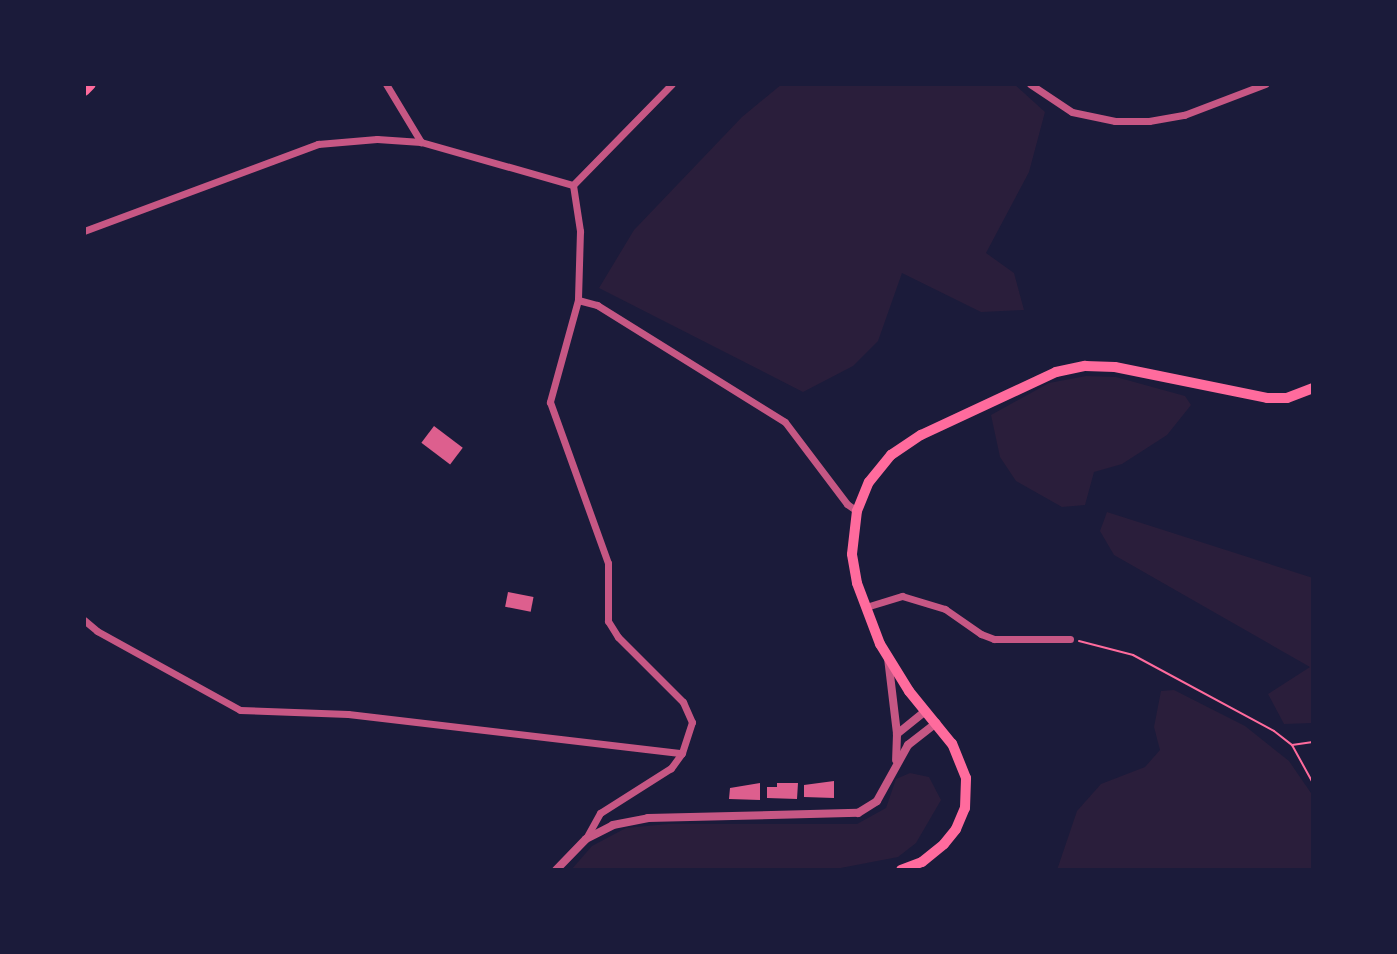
<!DOCTYPE html>
<style>
body{margin:0}
#map{position:relative;width:1397px;height:954px;overflow:hidden;background:#1b1b3a;font-family:"Open Sans",sans-serif}
div>[style]{position:absolute}
[style*='--x']{left:calc(var(--x)*1px);top:calc(var(--y)*1px);width:calc(var(--w)*1px);rotate:calc(var(--a)*1deg)}
.green>*{inset:0;background:#2a1e3b}
.building>*{inset:0;background:#dd5f8e;transform-origin:0 0}
.path>*{height:2px;margin:-1px;padding:0 1px;transform-origin:1px;border-radius:1px;background:#ff6b9d}
.minor>*{height:7px;margin:-3.5px;padding:0 3.5px;transform-origin:3.5px;border-radius:3.5px;background:#c65784}
.tertiary>*{height:8px;margin:-4px;padding:0 4px;transform-origin:4px;border-radius:4px;background:#c65784}
.primary>*{height:10px;margin:-5px;padding:0 5px;transform-origin:5px;border-radius:5px;background:#ff6b9d}
.motorway>*{height:12px;margin:-6px;padding:0 6px;transform-origin:6px;border-radius:6px;background:#ff6b9d}
span{translate:-50% -50%;white-space:nowrap;text-align:center;line-height:1.15;-webkit-text-stroke:6px #1b1b3a;paint-order:stroke}
.frame{position:absolute;inset:0;border:86px solid #1b1b3a;pointer-events:none}
</style>
<div id="map">
<div class="green">
<i style="clip-path:polygon(782px 84px,1014px 84px,1045px 112px,1029px 172px,986px 253px,1014px 273px,1024px 310px,981px 312px,902px 273px,878px 341px,853px 366px,803px 392px,599px 288px,634px 230px,742px 117px)"></i>
<i style="clip-path:polygon(1086px 376px,1116px 377px,1185px 396px,1191px 405px,1167px 435px,1122px 464px,1094px 472px,1085px 505px,1062px 507px,1016px 481px,1000px 457px,991px 415px,1049px 383px)"></i>
<i style="clip-path:polygon(1107px 512px,1313px 578px,1313px 723px,1284px 724px,1268px 694px,1310px 667px,1114px 555px,1100px 531px)"></i>
<i style="clip-path:polygon(1174px 690px,1245px 726px,1289px 761px,1313px 796px,1313px 870px,1057px 870px,1077px 811px,1101px 784px,1145px 767px,1160px 750px,1154px 727px,1161px 691px)"></i>
<i style="clip-path:polygon(910px 773px,929px 777px,941px 800px,916px 843px,898px 857px,830px 870px,571px 870px,592px 846px,626px 828px,668px 824px,857px 824px,886px 808px,896px 779px)"></i>
</div>
<div class="building">
<i style="left:434px;top:426px;width:36px;height:21px;rotate:37deg"></i>
<i style="left:508px;top:592px;width:26px;height:15px;rotate:11deg"></i>
<i style="clip-path:polygon(834px 781px,834px 798px,804px 797px,804px 785px)"></i>
<i style="clip-path:polygon(760px 783px,760px 800px,729px 799px,730px 788px)"></i>
<i style="clip-path:polygon(777px 783px,798px 783px,797px 799px,767px 798px,767px 787px,777px 787px)"></i>
</div>
<div class="path">
<i style="--x:1079;--y:641;--w:56;--a:14.5"></i>
<i style="--x:1133;--y:655;--w:160;--a:28.3"></i>
<i style="--x:1274;--y:731;--w:23;--a:38"></i>
<i style="--x:1292;--y:745;--w:43;--a:61.1"></i>
<i style="--x:1292;--y:745;--w:21;--a:-8"></i>
<i style="--x:1312;--y:870;--w:2;--a:-63"></i>
</div>
<div class="minor">
<i style="--x:386;--y:84;--w:68;--a:58.9"></i>
<i style="--x:421;--y:142;--w:158;--a:15.8"></i>
<i style="--x:573;--y:185;--w:47;--a:81.3"></i>
<i style="--x:580;--y:231;--w:69;--a:91.7"></i>
<i style="--x:578;--y:300;--w:106;--a:105.4"></i>
<i style="--x:550;--y:402;--w:171;--a:70.2"></i>
<i style="--x:608;--y:563;--w:58;--a:90"></i>
<i style="--x:608;--y:621;--w:19;--a:58"></i>
<i style="--x:618;--y:637;--w:92;--a:45"></i>
<i style="--x:683;--y:702;--w:22;--a:66"></i>
<i style="--x:692;--y:722;--w:33;--a:108"></i>
<i style="--x:682;--y:753;--w:19;--a:126"></i>
<i style="--x:671;--y:768;--w:84;--a:147.6"></i>
<i style="--x:600;--y:813;--w:29;--a:119"></i>
<i style="--x:1030;--y:84;--w:50;--a:33.7"></i>
<i style="--x:1072;--y:112;--w:44;--a:11.8"></i>
<i style="--x:1115;--y:121;--w:34;--a:0"></i>
<i style="--x:1149;--y:121;--w:36;--a:-10"></i>
<i style="--x:1184;--y:115;--w:87;--a:-20.9"></i>
<i style="--x:573;--y:185;--w:141;--a:-45.6"></i>
<i style="--x:84;--y:231;--w:250;--a:-20.4"></i>
<i style="--x:318;--y:144;--w:59;--a:-4.8"></i>
<i style="--x:377;--y:139;--w:44;--a:3.9"></i>
<i style="--x:578;--y:300;--w:20;--a:15"></i>
<i style="--x:597;--y:305;--w:221;--a:31.9"></i>
<i style="--x:785;--y:422;--w:103;--a:52.9"></i>
<i style="--x:847;--y:504;--w:12;--a:35"></i>
<i style="--x:866;--y:607;--w:38;--a:-17"></i>
<i style="--x:902;--y:596;--w:45;--a:16.8"></i>
<i style="--x:945;--y:609;--w:44;--a:34.8"></i>
<i style="--x:981;--y:634;--w:14;--a:21"></i>
<i style="--x:994;--y:639;--w:76;--a:0"></i>
<i style="--x:84;--y:620;--w:17;--a:40"></i>
<i style="--x:97;--y:631;--w:163;--a:28.9"></i>
<i style="--x:240;--y:710;--w:108;--a:2.1"></i>
<i style="--x:348;--y:714;--w:336;--a:6.7"></i>
</div>
<div class="tertiary">
<i style="--x:888;--y:658;--w:77;--a:83.2"></i>
<i style="--x:897;--y:734;--w:26;--a:92"></i>
<i style="--x:897;--y:734;--w:36;--a:-39"></i>
<i style="--x:556;--y:870;--w:43;--a:-45.9"></i>
<i style="--x:586;--y:839;--w:30;--a:-27"></i>
<i style="--x:613;--y:825;--w:36;--a:-11"></i>
<i style="--x:648;--y:818;--w:210;--a:-1.4"></i>
<i style="--x:858;--y:813;--w:22;--a:-32"></i>
<i style="--x:877;--y:801;--w:64;--a:-61"></i>
<i style="--x:908;--y:745;--w:36;--a:-38"></i>
</div>
<div class="primary">
<i style="--x:901;--y:870;--w:22;--a:-21"></i>
<i style="--x:922;--y:862;--w:28;--a:-39"></i>
<i style="--x:944;--y:844;--w:19;--a:-51"></i>
<i style="--x:956;--y:829;--w:23;--a:-67"></i>
<i style="--x:965;--y:808;--w:30;--a:-88"></i>
<i style="--x:966;--y:778;--w:37;--a:-112"></i>
<i style="--x:952;--y:744;--w:68;--a:-129.1"></i>
<i style="--x:909;--y:691;--w:55;--a:-121.7"></i>
<i style="--x:880;--y:644;--w:65;--a:-110.7"></i>
<i style="--x:857;--y:583;--w:29;--a:-100"></i>
<i style="--x:852;--y:554;--w:43;--a:-83.4"></i>
<i style="--x:857;--y:511;--w:31;--a:-68"></i>
<i style="--x:869;--y:482;--w:35;--a:-51"></i>
<i style="--x:891;--y:455;--w:36;--a:-34"></i>
<i style="--x:921;--y:435;--w:149;--a:-25"></i>
<i style="--x:1056;--y:372;--w:30;--a:-12"></i>
<i style="--x:1085;--y:366;--w:30;--a:2"></i>
<i style="--x:1115;--y:367;--w:155;--a:11.5"></i>
<i style="--x:1267;--y:398;--w:20;--a:0"></i>
<i style="--x:1287;--y:398;--w:28;--a:-21"></i>
</div>
<div class="motorway">
<i style="--x:84;--y:90;--w:8;--a:-45"></i>
</div>
<div class="frame"></div>
</div>
